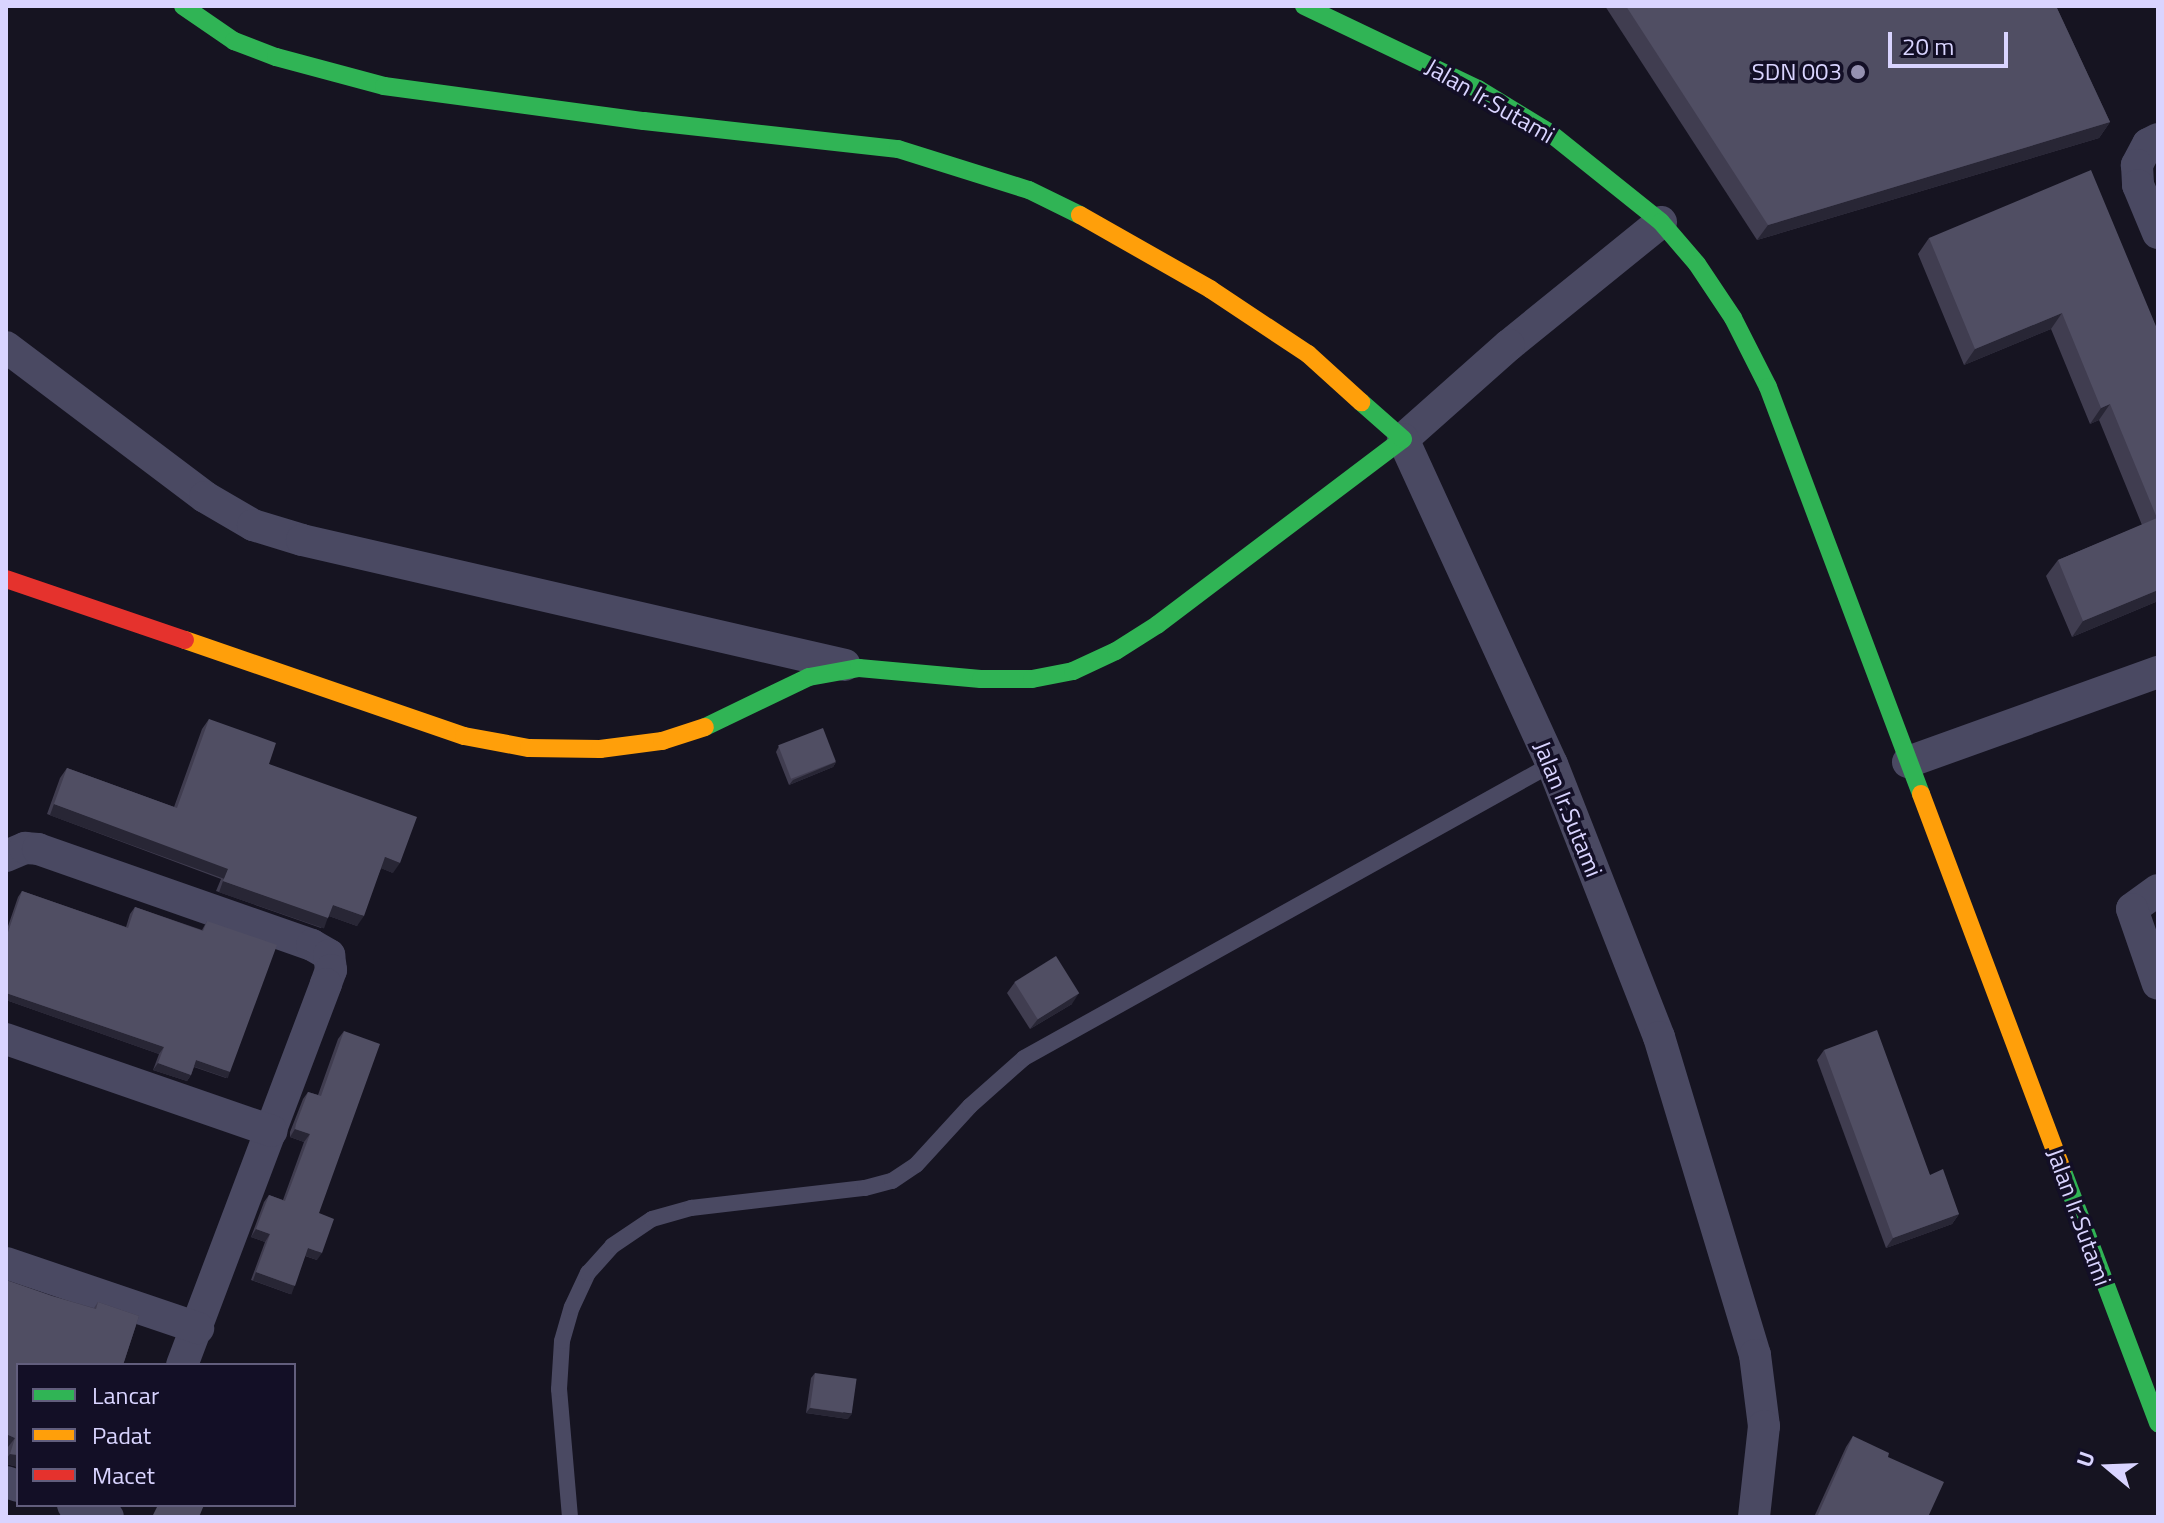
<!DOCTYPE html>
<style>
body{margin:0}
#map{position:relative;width:2164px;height:1523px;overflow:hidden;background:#161421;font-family:"Titillium Web",sans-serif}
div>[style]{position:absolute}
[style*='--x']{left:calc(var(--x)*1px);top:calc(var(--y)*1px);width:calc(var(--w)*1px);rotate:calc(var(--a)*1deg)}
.lane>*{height:16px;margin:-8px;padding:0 8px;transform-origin:8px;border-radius:8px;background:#4a4962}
.street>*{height:32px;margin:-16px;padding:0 16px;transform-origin:16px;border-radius:16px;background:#4a4962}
.fast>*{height:18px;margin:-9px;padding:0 9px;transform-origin:9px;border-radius:9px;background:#30b455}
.slow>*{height:18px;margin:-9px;padding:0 9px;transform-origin:9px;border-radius:9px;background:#ff9f0a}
.jam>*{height:18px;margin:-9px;padding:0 9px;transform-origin:9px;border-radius:9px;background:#e5322d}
.wall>*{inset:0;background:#403d50}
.shaded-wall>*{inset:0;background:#282635;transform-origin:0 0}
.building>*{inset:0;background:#504e63;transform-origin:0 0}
.dots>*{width:22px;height:22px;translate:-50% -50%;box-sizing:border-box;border:4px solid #130f26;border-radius:50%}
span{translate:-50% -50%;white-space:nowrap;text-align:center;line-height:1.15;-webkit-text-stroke:7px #130f26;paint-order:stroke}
.poi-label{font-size:24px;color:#d9d4ff}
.right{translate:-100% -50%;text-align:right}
.street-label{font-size:24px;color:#d9d4ff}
.frame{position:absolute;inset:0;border:8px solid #d9d4ff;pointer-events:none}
.legend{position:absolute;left:16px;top:1363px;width:280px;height:144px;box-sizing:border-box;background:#130f26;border:2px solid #625e7d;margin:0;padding:10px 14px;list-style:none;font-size:24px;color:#d9d4ff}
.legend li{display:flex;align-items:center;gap:16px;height:40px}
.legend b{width:40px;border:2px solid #625e7d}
.north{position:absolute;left:2068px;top:1427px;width:80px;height:80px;-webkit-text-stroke:6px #130f26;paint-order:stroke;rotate:289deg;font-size:22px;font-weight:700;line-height:32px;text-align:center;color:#d9d4ff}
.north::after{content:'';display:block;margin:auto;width:28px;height:36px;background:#d9d4ff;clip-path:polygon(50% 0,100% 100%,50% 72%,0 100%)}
.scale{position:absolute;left:1888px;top:32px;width:120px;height:36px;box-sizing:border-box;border:4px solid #d9d4ff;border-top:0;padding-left:10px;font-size:24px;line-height:28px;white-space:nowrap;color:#d9d4ff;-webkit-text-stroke:6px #130f26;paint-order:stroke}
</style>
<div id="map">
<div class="lane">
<i style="--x:570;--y:1517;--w:128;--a:-94.9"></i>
<i style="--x:559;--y:1389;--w:48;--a:-86.4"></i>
<i style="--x:562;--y:1341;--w:35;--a:-74"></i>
<i style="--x:572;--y:1307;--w:38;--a:-65"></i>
<i style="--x:588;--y:1273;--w:36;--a:-48"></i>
<i style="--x:612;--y:1246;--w:48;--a:-34"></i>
<i style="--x:652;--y:1219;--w:41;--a:-15.8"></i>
<i style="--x:691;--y:1208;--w:175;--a:-6.6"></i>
<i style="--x:865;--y:1188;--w:28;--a:-15"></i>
<i style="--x:892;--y:1181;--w:29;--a:-34"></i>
<i style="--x:916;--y:1165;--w:80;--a:-47.5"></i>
<i style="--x:970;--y:1106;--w:72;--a:-41.6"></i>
<i style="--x:1024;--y:1058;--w:604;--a:-29.11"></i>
</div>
<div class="street">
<i style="--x:2158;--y:139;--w:11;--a:153"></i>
<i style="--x:2148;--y:144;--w:24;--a:118"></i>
<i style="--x:2137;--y:165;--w:20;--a:87"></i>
<i style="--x:2138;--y:185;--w:52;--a:67.4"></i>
<i style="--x:1661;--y:222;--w:196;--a:141"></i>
<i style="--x:1509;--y:345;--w:142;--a:138.4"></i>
<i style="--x:1403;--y:439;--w:358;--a:65.4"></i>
<i style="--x:1552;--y:764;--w:293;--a:68.6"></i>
<i style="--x:1659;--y:1037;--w:332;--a:73.2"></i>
<i style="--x:1755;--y:1355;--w:72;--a:82.8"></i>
<i style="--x:1764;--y:1426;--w:92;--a:96.3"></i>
<i style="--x:6;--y:347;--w:249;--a:37"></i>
<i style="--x:205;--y:497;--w:56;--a:30.3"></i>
<i style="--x:253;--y:525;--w:51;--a:17"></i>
<i style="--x:302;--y:540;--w:557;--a:12.96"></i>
<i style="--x:1908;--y:762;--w:266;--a:-19.8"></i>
<i style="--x:6;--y:856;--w:21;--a:-23"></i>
<i style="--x:25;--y:848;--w:13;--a:4"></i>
<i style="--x:38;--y:849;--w:290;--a:19.3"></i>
<i style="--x:312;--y:945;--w:20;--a:30"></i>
<i style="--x:329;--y:955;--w:15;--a:82"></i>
<i style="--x:331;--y:970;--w:15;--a:110"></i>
<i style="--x:326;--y:984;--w:407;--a:110.7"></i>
<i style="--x:2158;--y:890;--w:32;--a:144"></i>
<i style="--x:2132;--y:909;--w:79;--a:70.9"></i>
<i style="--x:6;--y:1039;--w:281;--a:19.1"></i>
<i style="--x:6;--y:1263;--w:203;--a:18.7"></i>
<i style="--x:6;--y:1482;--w:13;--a:18"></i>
<i style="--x:73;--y:1505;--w:37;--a:19"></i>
</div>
<div class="fast">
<i style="--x:183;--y:6;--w:62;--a:34.5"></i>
<i style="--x:234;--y:41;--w:45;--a:20.9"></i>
<i style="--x:276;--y:57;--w:112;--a:15"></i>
<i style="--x:384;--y:86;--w:262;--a:7.7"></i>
<i style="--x:644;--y:121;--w:256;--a:6.3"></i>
<i style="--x:898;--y:149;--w:137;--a:17.4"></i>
<i style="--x:1029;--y:190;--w:57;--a:26.1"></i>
<i style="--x:1304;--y:6;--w:193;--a:25.5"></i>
<i style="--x:1478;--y:89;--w:84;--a:31.4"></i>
<i style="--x:1550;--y:133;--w:142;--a:38.7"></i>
<i style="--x:1661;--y:222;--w:55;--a:49.4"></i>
<i style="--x:1697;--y:264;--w:65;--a:56.3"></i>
<i style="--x:1733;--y:318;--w:77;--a:63.1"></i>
<i style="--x:1768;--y:387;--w:435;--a:69.4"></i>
<i style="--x:705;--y:727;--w:115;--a:-25.7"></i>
<i style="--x:809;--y:677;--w:51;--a:-10.2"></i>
<i style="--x:859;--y:668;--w:122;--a:5.2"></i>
<i style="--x:981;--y:679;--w:51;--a:0"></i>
<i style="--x:1032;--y:679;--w:42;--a:-11"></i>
<i style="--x:1073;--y:671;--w:47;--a:-24.9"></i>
<i style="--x:1116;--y:651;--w:49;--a:-32.4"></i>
<i style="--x:1157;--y:625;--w:308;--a:-37.1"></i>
<i style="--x:1403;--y:439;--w:56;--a:-138.6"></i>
<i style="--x:2062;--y:1169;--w:272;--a:69.3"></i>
</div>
<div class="slow">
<i style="--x:1080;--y:215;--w:150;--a:29.6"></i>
<i style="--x:1210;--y:289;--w:118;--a:33.6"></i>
<i style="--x:1308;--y:354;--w:72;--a:42.2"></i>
<i style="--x:185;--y:640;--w:295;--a:19"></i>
<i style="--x:464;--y:736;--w:66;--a:10.5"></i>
<i style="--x:529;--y:748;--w:71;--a:0.8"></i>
<i style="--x:600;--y:749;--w:63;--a:-7.4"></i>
<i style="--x:662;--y:741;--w:45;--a:-18"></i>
<i style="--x:1921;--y:794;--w:401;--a:69.4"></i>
</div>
<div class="jam">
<i style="--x:6;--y:579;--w:189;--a:18.8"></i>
</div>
<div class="wall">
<i style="clip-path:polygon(1605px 6px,2056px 6px,2110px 122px,2099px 138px,1757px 240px)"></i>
<i style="clip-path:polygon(1929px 238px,2158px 331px,2158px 601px,2072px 637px,2046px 576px,2058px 560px,2142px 525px,2099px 420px,2090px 424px,2051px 329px,1964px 365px,1918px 254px)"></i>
<i style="clip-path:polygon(209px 719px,269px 764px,393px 873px,381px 868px,357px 926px,329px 916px,321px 928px,216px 891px,221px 879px,47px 814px,60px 778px,67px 768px,174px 807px,202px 729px)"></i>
<i style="clip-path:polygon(779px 746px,836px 762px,833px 767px,789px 785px,776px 752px)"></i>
<i style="clip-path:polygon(22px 891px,126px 927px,130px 914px,135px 907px,202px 930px,207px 921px,226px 1078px,194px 1067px,191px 1075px,187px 1081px,153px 1070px,159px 1054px,6px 1000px,6px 932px,18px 897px)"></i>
<i style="clip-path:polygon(1015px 982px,1072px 1004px,1030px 1029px,1007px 993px)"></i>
<i style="clip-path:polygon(344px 1031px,319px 1213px,317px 1260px,305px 1256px,290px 1294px,251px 1280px,265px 1242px,251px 1237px,264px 1202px,269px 1195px,283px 1200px,304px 1142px,290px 1137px,290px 1132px,303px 1099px,308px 1092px,318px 1095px,338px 1039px)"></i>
<i style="clip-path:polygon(1824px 1050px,1930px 1175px,1959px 1214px,1952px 1224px,1886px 1248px,1817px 1060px)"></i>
<i style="clip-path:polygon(6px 1280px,52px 1296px,94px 1308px,98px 1302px,139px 1316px,123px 1365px,18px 1365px,18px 1467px,6px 1464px,6px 1454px,8px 1447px,6px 1447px)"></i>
<i style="clip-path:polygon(815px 1373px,848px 1419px,806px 1413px,811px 1378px)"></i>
<i style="clip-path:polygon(1853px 1436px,1928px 1517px,1814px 1517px,1846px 1447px)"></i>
</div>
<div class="shaded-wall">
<i style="clip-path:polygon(2110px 122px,2099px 138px,1757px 240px,1768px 225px)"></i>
<i style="clip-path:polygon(2062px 313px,2051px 329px,1964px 365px,1975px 349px)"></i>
<i style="clip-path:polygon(2110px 404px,2099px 420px,2090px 424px,2101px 408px)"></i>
<i style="clip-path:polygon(2158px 590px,2158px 601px,2072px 637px,2083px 621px)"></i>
<i style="clip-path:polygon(836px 762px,833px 767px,789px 785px,793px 780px)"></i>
<i style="left:54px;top:804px;width:186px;height:12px;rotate:20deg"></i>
<i style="clip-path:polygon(385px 857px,400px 863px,393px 873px,378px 867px)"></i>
<i style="left:223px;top:881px;width:111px;height:12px;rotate:19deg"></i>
<i style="clip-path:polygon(333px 905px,364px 916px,357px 926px,326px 915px)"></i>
<i style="clip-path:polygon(6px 993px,164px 1047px,159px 1054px,6px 1000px)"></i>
<i style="clip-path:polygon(1079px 993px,1072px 1004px,1030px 1029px,1038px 1019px)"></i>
<i style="left:196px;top:1060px;width:36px;height:7px;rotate:19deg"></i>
<i style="clip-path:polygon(158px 1063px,191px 1075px,187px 1081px,153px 1070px)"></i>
<i style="clip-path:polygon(295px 1129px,310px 1134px,304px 1142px,290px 1137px)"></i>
<i style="clip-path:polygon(1959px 1214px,1952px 1224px,1886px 1248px,1893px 1238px)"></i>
<i style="clip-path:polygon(256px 1229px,270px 1234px,265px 1242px,251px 1237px)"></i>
<i style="clip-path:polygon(308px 1248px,322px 1253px,317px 1260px,303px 1255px)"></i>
<i style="left:256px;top:1272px;width:41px;height:9px;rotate:20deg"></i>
<i style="clip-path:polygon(810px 1408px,852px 1414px,848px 1419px,806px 1413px)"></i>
<i style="clip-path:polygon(6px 1434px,15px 1438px,8px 1447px,6px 1447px)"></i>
<i style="clip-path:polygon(10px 1454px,18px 1455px,18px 1467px,6px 1464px,6px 1459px)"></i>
</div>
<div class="building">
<i style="clip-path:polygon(1626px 6px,2056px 6px,2110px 122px,1768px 225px)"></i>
<i style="clip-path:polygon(2091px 170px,2158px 331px,2158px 590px,2083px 621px,2058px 560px,2157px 518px,2110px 404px,2101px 408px,2062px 313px,1975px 349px,1929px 238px)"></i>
<i style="clip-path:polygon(209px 719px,276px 743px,269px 764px,417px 817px,400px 863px,385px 857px,364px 916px,333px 905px,328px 918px,223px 881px,228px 869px,54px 804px,67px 768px,177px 808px)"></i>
<i style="left:823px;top:728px;width:36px;height:48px;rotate:69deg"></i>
<i style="clip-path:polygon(22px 891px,128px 928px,135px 907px,203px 931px,207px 921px,277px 945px,230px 1072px,196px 1060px,191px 1075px,158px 1063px,164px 1047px,6px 993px,6px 938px)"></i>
<i style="left:1056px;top:956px;width:44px;height:49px;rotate:58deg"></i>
<i style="clip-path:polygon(1877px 1030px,1930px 1175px,1943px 1169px,1959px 1214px,1893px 1238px,1824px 1050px)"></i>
<i style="clip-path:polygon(344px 1031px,380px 1044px,319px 1213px,334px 1219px,322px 1253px,308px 1248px,295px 1286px,256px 1272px,270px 1234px,256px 1229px,269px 1195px,285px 1201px,310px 1134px,295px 1129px,296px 1124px,308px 1092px,321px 1096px)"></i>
<i style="clip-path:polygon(6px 1280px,52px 1296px,96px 1309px,98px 1302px,139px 1316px,123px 1365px,18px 1365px,18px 1455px,10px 1454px,15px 1438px,6px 1434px)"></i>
<i style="left:815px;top:1373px;width:42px;height:35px;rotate:8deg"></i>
<i style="clip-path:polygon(1853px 1436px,1889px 1453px,1888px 1457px,1944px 1482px,1928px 1517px,1817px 1517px)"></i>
<i style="clip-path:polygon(158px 1505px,204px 1505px,199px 1517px,152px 1517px)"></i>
</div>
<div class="dots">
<i style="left:1858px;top:72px;background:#9591b1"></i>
</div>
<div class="poi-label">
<span class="right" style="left:1842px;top:72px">SDN 003</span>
</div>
<div class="street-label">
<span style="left:1490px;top:101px;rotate:30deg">Jalan Ir.Sutami</span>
<span style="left:1568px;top:809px;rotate:68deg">Jalan Ir.Sutami</span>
<span style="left:2079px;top:1217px;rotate:70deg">Jalan Ir.Sutami</span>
</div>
<div class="frame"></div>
<ul class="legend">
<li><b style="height:10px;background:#30b455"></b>Lancar</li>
<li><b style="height:10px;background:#ff9f0a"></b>Padat</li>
<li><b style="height:10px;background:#e5322d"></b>Macet</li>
</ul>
<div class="north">U</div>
<div class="scale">20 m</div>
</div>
